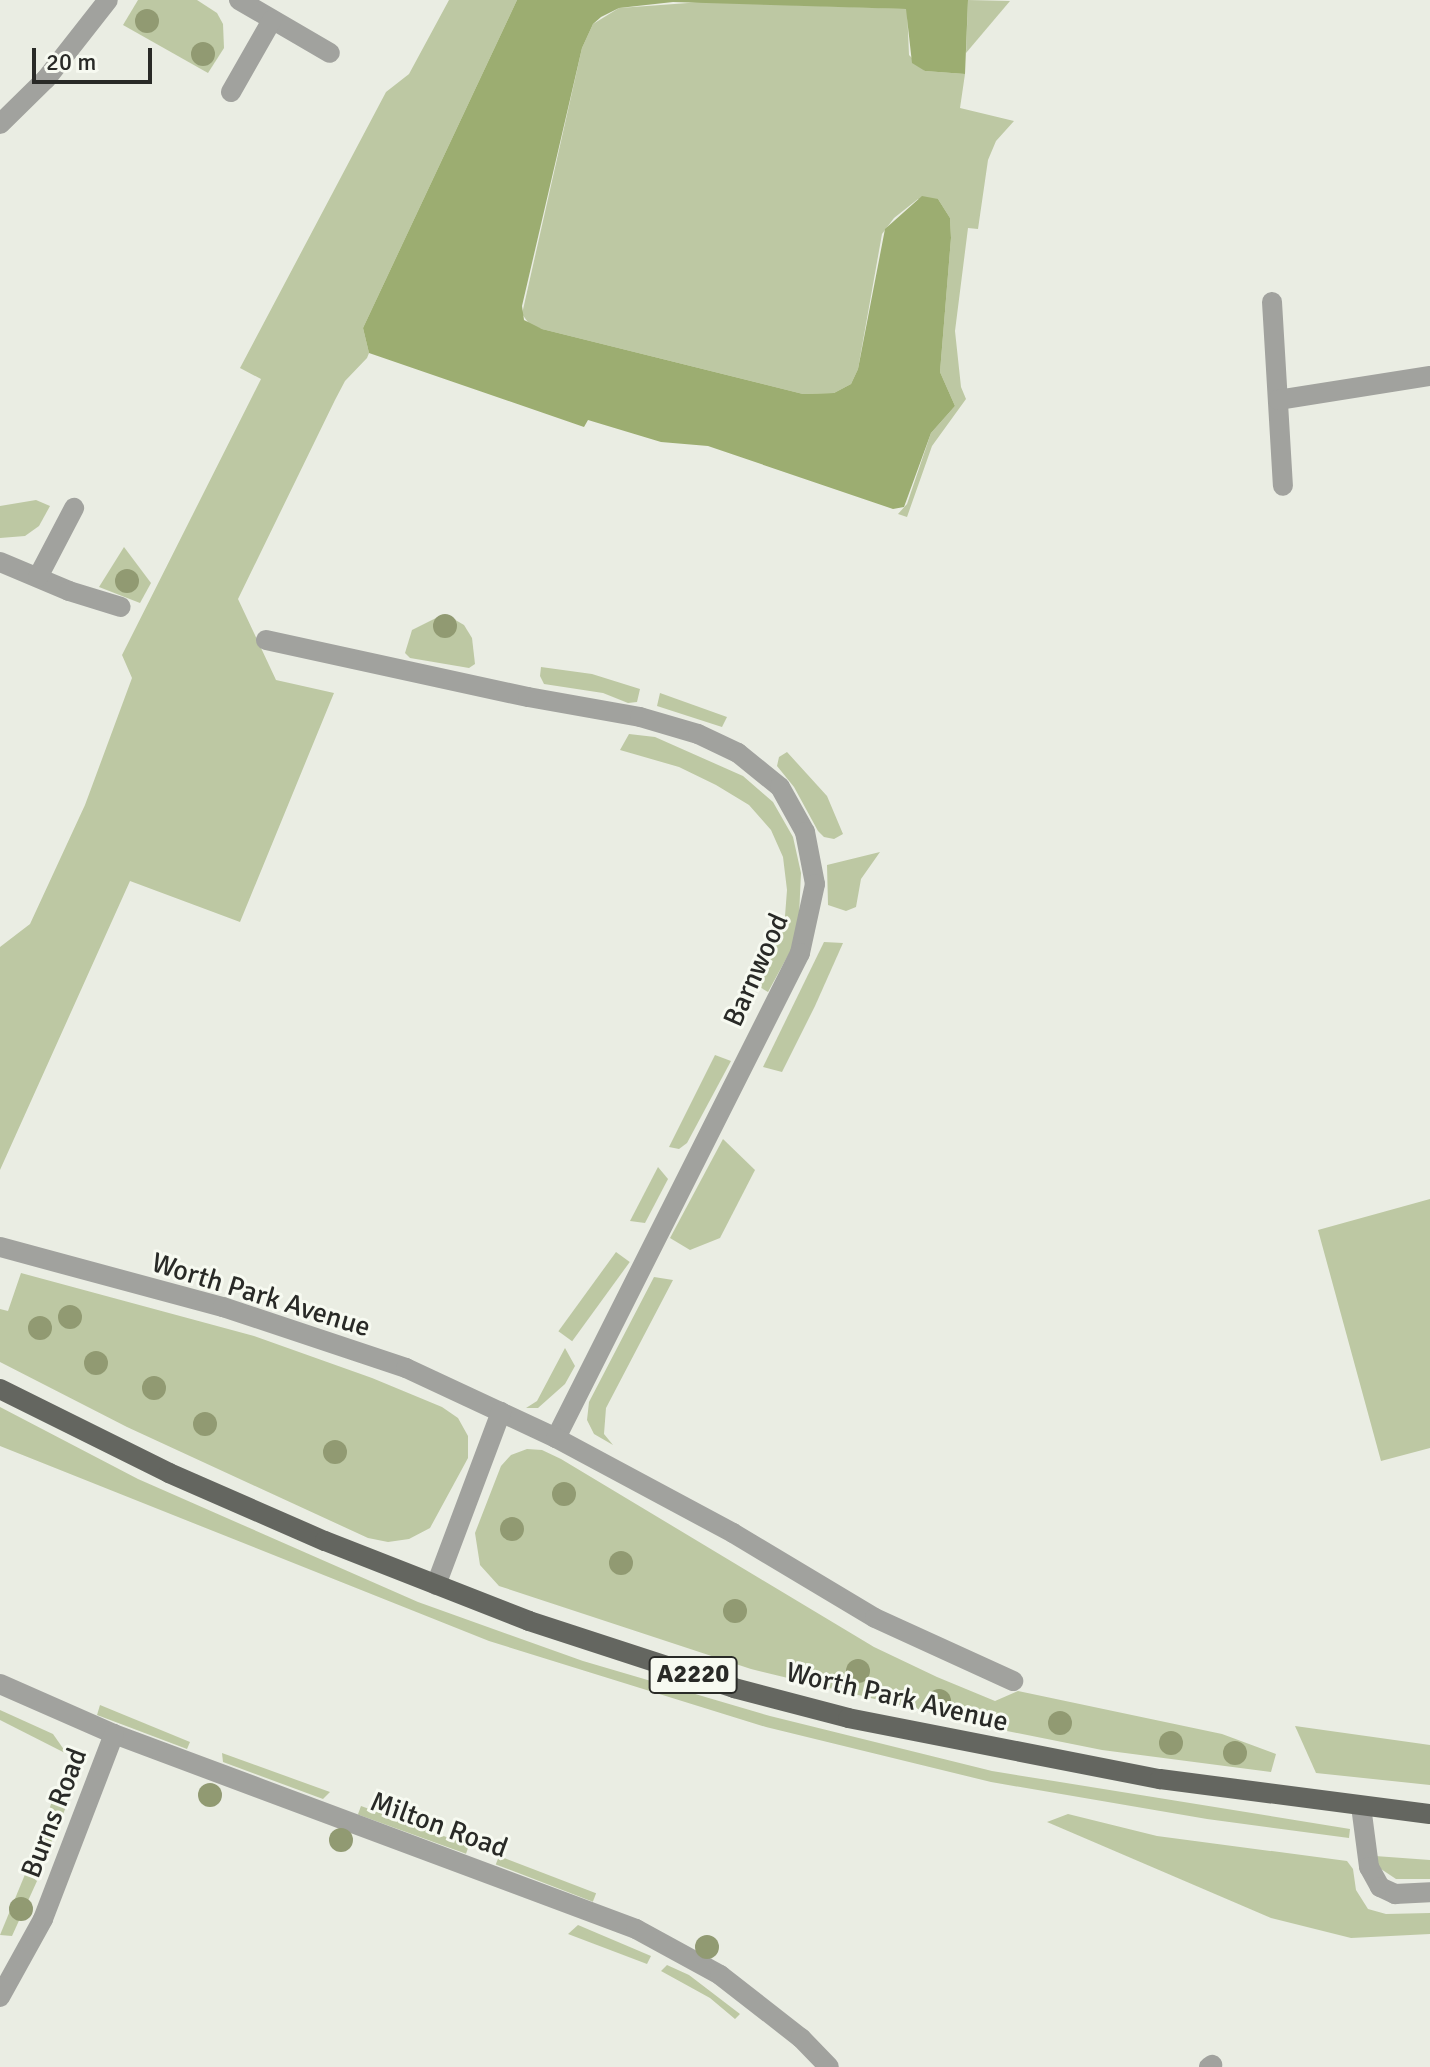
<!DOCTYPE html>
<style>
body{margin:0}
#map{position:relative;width:1430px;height:2067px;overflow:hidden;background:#eaede3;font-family:Signika,sans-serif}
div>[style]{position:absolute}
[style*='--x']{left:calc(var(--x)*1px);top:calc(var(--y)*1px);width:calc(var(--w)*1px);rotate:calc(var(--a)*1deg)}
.green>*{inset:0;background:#bdc8a3;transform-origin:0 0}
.water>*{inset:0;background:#9cad71}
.minor>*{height:20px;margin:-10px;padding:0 10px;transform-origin:10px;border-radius:10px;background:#a1a29e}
.primary>*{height:20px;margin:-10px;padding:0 10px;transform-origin:10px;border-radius:10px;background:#646660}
.trees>*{width:24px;height:24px;margin:-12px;border-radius:50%;background:#919a72}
span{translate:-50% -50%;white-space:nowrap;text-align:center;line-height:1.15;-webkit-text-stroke:6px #f7faf1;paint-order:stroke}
.shield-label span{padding:2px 6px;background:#f7faf1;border:2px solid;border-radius:6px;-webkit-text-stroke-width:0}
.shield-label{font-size:26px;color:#292a27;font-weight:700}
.street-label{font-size:28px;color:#292a27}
.scale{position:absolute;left:32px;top:48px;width:120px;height:36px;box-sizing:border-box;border:4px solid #292a27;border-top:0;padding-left:10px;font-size:24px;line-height:28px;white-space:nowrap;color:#292a27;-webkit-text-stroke:6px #f7faf1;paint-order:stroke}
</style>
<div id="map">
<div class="green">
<i style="clip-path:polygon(138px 0,197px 0,217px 13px,223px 24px,224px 48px,208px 73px,123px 25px)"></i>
<i style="clip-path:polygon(449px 0,517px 0,363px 328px,369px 353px,367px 358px,345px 381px,335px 400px,238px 599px,276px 680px,334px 693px,240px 922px,130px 881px,0 1170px,0 947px,30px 924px,85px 805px,132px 678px,122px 655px,261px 379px,240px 368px,386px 92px,409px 74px)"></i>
<i style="clip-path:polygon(968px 0,1010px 1px,966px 53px)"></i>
<i style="clip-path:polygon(702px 2px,907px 9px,909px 55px,925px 71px,965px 74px,960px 108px,1014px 121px,996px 141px,988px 160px,978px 229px,968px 228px,955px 331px,961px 387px,966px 399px,932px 446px,907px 517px,898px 514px,907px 504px,931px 433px,955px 406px,940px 372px,951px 238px,950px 218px,938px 199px,918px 199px,894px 218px,882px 234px,858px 369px,851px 384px,834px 393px,803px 394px,542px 329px,530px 325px,522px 314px,582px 48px,593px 24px,619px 8px)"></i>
<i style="clip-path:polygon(36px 500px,50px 506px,39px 526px,25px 536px,0 538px,0 506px)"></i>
<i style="clip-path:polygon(124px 547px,151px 583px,140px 603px,99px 587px)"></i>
<i style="clip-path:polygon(438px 617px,452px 618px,464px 625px,472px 638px,475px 664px,469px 668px,410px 658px,405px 653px,412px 630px)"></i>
<i style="clip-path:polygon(541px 667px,592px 674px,640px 689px,637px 702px,628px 703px,603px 693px,544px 684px,540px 676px)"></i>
<i style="clip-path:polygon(660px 693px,727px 717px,722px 727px,657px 706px)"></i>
<i style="clip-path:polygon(629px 734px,655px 737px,743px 776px,773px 802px,793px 837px,801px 873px,799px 916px,792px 948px,768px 992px,753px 983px,777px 940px,785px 916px,787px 890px,783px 857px,771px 830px,749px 805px,716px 785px,679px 767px,620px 750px)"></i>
<i style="clip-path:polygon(787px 752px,827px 796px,843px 834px,834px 839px,824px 837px,818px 831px,794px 787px,777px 766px,779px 757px)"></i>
<i style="clip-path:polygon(880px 852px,861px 879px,856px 907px,846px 911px,828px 905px,827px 865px)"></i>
<i style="clip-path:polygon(824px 942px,843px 943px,815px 1006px,782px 1072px,763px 1067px)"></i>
<i style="clip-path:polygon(715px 1055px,731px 1061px,687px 1143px,679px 1149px,669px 1147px)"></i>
<i style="clip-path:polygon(723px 1139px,755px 1170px,720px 1238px,690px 1250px,670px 1238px)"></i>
<i style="clip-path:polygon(658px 1167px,668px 1179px,645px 1223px,630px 1221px)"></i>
<i style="clip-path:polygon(1430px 1199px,1430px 1448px,1381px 1461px,1318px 1230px)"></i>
<i style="left:616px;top:1252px;width:17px;height:98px;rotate:36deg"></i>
<i style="clip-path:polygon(21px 1273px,254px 1336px,372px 1378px,442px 1407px,458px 1418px,468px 1436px,468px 1458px,430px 1528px,409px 1539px,388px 1542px,368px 1538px,127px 1427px,0 1362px,0 1309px,8px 1311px)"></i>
<i style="clip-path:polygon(654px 1277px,673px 1280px,606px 1408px,604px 1434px,613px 1445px,594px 1434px,587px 1420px,589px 1402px)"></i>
<i style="clip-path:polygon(565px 1348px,575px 1366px,565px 1384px,538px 1408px,526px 1408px,537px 1401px)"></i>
<i style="clip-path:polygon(0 1407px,138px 1479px,418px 1602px,583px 1661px,770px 1716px,992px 1771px,1350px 1829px,1349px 1838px,1207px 1819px,991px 1782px,766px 1727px,489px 1641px,0 1446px)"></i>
<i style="clip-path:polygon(527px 1449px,542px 1450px,561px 1459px,874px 1647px,937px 1677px,995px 1701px,1018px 1691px,1222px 1734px,1276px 1754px,1271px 1772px,1102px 1750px,1007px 1731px,751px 1669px,499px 1586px,480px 1565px,475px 1533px,501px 1466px,511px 1455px)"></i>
<i style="clip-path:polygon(100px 1705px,190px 1742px,187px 1749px,97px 1715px)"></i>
<i style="clip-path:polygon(0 1710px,53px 1734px,67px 1754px,0 1720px)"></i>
<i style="clip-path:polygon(1295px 1726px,1430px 1745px,1430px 1785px,1316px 1773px)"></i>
<i style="clip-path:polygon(222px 1753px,330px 1792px,323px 1799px,223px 1762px)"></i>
<i style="clip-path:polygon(57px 1788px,70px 1797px,46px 1856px,32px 1855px)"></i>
<i style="left:361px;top:1806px;width:115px;height:9px;rotate:20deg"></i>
<i style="clip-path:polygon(1068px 1814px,1157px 1836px,1347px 1861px,1353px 1869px,1356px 1890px,1368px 1909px,1386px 1914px,1430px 1913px,1430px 1934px,1351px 1938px,1271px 1918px,1047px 1822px)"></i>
<i style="left:499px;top:1856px;width:104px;height:9px;rotate:21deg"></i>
<i style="clip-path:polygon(1375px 1856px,1430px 1860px,1430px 1879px,1396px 1879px,1378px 1867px)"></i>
<i style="clip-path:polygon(26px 1872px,37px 1881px,12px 1936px,0 1935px)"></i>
<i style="clip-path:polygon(578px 1925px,651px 1956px,647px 1964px,568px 1934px)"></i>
<i style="clip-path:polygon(667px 1965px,689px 1975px,740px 2014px,735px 2019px,710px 1998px,661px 1971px)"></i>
</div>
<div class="water">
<i style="clip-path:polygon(517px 0,968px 0,965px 74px,925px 71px,912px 63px,906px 9px,673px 2px,619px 8px,601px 17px,593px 24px,582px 48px,522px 306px,524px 320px,542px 329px,803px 394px,834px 393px,851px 384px,858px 369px,885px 229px,922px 196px,938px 199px,950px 218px,951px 238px,940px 372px,955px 406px,931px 433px,904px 507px,893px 509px,708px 446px,661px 442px,588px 420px,584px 427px,369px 353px,363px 328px)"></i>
</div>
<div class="minor">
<i style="--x:239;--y:0;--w:105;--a:30.2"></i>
<i style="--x:231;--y:92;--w:83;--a:-60.3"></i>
<i style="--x:0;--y:124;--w:64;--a:-44.4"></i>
<i style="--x:46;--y:79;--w:100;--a:-51.9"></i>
<i style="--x:1272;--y:302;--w:184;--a:86.6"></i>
<i style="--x:1278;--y:400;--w:154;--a:-9"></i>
<i style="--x:0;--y:562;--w:75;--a:22.8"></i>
<i style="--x:69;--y:591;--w:54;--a:17.1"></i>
<i style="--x:38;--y:577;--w:78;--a:-62.4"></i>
<i style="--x:266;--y:640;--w:268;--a:12.3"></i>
<i style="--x:528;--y:697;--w:114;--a:10.1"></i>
<i style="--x:640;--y:717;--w:60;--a:16.3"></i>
<i style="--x:698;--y:734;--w:44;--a:25.4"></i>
<i style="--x:738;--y:753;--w:54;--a:39"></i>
<i style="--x:780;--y:787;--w:51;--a:60.9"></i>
<i style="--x:805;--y:832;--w:53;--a:79.1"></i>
<i style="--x:815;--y:884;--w:71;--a:102.3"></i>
<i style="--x:800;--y:953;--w:543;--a:116.71"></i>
<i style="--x:0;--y:1247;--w:231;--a:15.1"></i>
<i style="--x:223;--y:1307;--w:193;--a:18.4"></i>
<i style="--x:406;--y:1368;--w:166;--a:25"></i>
<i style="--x:556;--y:1438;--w:201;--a:28.2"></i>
<i style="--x:733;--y:1533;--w:165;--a:30.9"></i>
<i style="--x:875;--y:1618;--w:152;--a:24.5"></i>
<i style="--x:436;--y:1585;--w:185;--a:-69.4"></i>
<i style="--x:0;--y:1684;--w:124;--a:23.7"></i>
<i style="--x:114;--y:1734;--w:557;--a:20.48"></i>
<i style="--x:636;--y:1929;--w:96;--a:28.7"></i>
<i style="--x:720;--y:1975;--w:103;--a:37.9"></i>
<i style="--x:801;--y:2038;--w:40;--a:46"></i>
<i style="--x:1361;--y:1806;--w:62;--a:82.5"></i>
<i style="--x:1369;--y:1867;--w:23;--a:61"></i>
<i style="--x:1380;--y:1887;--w:17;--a:25"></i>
<i style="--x:1395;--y:1894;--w:35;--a:-3"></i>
<i style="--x:0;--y:1997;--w:89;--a:-61.1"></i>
<i style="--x:43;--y:1919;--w:198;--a:-69"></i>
<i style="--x:1209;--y:2067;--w:4;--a:-34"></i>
</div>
<div class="primary">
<i style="--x:0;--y:1389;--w:189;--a:26.4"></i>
<i style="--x:169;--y:1473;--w:170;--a:23.6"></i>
<i style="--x:325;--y:1541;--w:219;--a:21.4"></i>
<i style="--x:529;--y:1621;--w:216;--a:18.1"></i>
<i style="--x:734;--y:1688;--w:118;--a:14.7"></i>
<i style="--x:848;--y:1718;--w:318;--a:11.1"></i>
<i style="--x:1160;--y:1779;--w:272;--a:7.4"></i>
</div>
<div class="trees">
<i style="left:147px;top:21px"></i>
<i style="left:203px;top:54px"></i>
<i style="left:127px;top:581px"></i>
<i style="left:445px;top:626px"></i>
<i style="left:70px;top:1317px"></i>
<i style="left:40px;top:1328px"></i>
<i style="left:96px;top:1363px"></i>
<i style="left:154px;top:1388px"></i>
<i style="left:205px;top:1424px"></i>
<i style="left:335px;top:1452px"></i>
<i style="left:564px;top:1494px"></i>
<i style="left:512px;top:1529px"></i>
<i style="left:621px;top:1563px"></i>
<i style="left:735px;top:1611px"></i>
<i style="left:858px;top:1671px"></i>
<i style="left:939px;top:1701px"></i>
<i style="left:1060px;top:1723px"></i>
<i style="left:1171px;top:1743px"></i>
<i style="left:1235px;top:1753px"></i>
<i style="left:210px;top:1795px"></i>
<i style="left:341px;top:1840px"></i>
<i style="left:21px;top:1909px"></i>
<i style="left:707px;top:1947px"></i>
</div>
<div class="shield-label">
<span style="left:693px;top:1675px">A2220</span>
</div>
<div class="street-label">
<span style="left:756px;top:970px;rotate:-66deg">Barnwood</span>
<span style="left:261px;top:1295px;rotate:17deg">Worth Park Avenue</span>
<span style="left:897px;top:1697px;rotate:13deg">Worth Park Avenue</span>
<span style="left:54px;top:1813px;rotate:-69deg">Burns Road</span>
<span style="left:439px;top:1825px;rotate:20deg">Milton Road</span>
</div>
<div class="scale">20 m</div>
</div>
